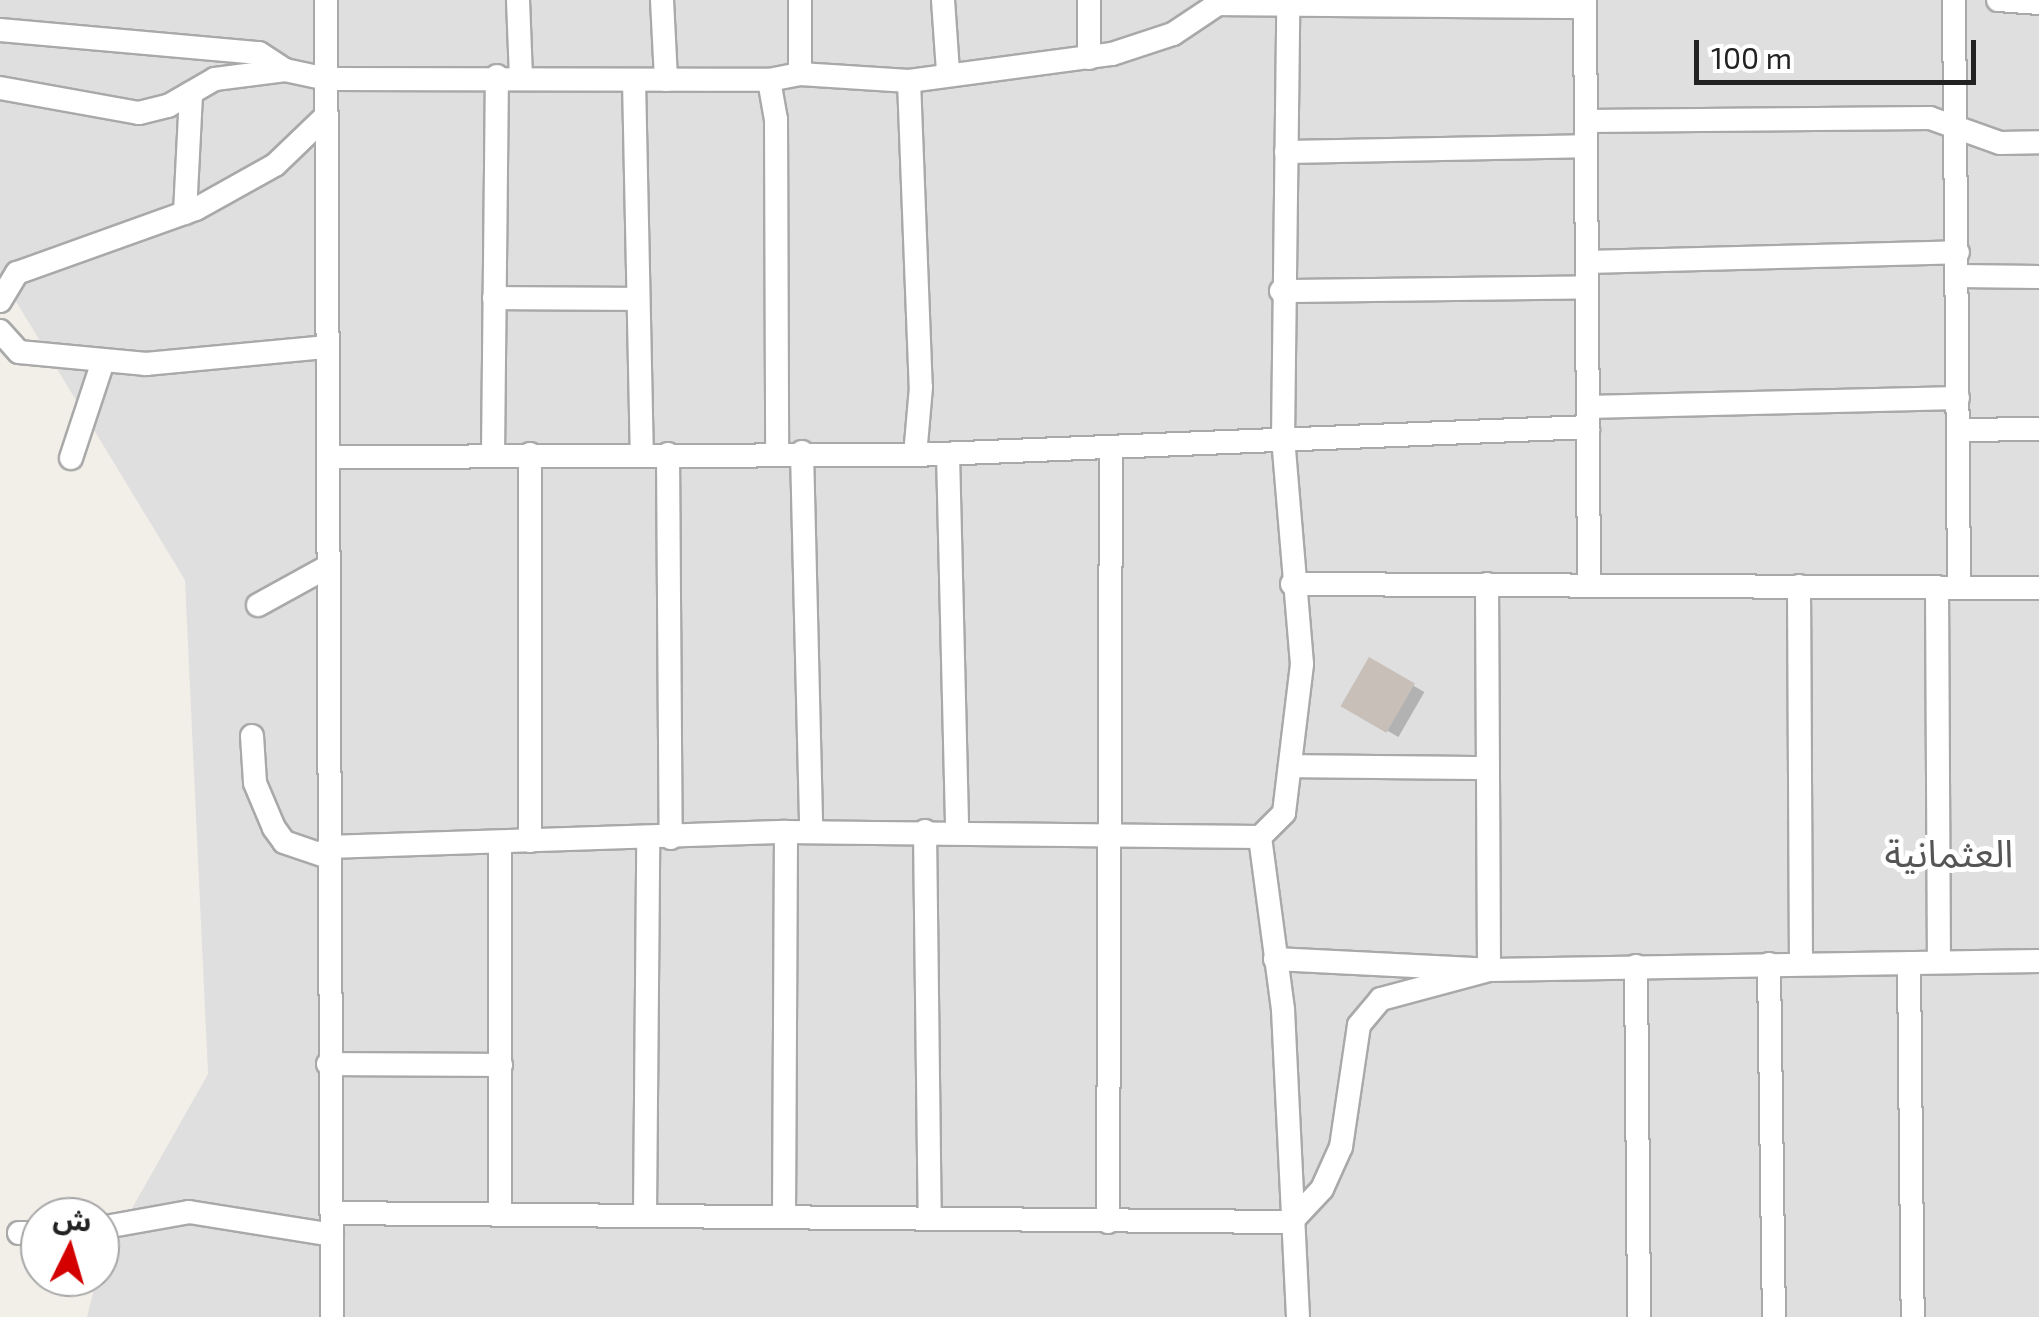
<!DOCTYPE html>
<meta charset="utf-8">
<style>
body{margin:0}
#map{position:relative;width:2039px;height:1317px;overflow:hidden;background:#f2efe9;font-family:"Exo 2","Noto Sans Arabic",sans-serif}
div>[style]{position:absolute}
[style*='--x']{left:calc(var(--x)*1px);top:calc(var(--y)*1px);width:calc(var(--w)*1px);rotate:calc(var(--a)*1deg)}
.residential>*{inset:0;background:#e0dfdf}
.shadow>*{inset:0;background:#0003;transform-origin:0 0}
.building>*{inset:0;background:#c7bfb8;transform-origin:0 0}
.roads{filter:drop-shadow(2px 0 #a9a9a9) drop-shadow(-2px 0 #a9a9a9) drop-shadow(0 2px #a9a9a9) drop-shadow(0 -2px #a9a9a9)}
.minor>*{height:22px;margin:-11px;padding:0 11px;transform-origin:11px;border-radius:11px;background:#fff}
span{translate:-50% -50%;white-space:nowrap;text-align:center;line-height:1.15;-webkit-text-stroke:10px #fff;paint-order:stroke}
.neighbourhood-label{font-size:38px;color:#555}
.north{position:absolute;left:20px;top:1197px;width:100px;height:100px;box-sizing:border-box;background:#fff;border:2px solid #a7a7a7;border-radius:50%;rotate:5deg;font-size:28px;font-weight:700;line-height:40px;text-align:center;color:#222}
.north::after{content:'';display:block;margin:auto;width:35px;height:45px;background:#d40000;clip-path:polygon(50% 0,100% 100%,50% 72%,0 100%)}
.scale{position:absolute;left:1694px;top:40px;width:282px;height:45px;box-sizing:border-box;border:5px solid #222;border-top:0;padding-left:12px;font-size:30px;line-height:35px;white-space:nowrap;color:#222;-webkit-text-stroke:8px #fff;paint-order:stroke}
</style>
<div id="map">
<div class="residential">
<i style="clip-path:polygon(0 0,2039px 0,2039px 1317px,87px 1317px,100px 1265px,208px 1074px,185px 580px,0 275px)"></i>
</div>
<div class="shadow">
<i style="left:1369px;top:660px;width:64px;height:52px;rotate:30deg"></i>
</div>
<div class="building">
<i style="left:1369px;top:657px;width:53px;height:57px;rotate:30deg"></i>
</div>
<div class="roads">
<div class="minor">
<i style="--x:326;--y:0;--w:1317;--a:89.74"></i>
<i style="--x:518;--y:0;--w:77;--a:87.8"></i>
<i style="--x:662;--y:0;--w:80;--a:87.1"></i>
<i style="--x:800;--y:0;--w:74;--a:90"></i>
<i style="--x:800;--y:74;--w:109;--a:3.7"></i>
<i style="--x:909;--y:81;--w:205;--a:-7.6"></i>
<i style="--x:1112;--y:54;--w:64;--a:-18.2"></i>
<i style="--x:1173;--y:34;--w:61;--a:-33.7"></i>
<i style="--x:943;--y:0;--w:71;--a:86"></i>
<i style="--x:1089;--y:0;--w:58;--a:90"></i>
<i style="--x:1585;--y:0;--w:584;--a:89.61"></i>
<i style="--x:1954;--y:0;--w:587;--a:89.51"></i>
<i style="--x:1998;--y:0;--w:41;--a:4.2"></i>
<i style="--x:1222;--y:4;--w:363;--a:0.5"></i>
<i style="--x:0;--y:30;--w:260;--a:5.1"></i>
<i style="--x:259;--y:53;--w:31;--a:33"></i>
<i style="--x:285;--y:70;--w:43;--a:12.1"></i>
<i style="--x:327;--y:79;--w:442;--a:0.1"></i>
<i style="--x:769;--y:80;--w:32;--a:-11"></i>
<i style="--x:634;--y:80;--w:374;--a:88.8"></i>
<i style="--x:769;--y:80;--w:40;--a:80"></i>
<i style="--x:776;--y:119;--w:332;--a:89.8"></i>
<i style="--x:909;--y:81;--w:306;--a:87.8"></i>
<i style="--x:921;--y:387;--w:68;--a:95"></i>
<i style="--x:0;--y:88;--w:141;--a:10.2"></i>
<i style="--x:139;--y:113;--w:30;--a:-14"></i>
<i style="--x:168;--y:106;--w:54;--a:-29.9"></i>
<i style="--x:215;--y:79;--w:71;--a:-7.3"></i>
<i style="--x:1586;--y:121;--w:344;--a:-0.5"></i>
<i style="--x:1930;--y:118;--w:74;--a:19.7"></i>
<i style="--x:2000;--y:143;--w:39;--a:-1"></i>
<i style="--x:1286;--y:152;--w:300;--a:-1.1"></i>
<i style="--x:185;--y:213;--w:120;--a:-87.1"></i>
<i style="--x:1587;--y:262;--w:371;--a:-1.5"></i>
<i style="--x:1958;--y:276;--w:81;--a:0.7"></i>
<i style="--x:1281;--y:291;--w:306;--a:-0.7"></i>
<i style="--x:494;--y:298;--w:144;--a:0.4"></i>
<i style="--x:0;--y:301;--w:33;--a:-59"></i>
<i style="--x:17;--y:273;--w:190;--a:-19.7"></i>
<i style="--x:196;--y:209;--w:90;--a:-29.1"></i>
<i style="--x:275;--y:165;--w:72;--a:-43.9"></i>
<i style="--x:0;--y:331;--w:28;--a:48"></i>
<i style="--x:19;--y:352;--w:128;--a:5.4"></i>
<i style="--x:146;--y:364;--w:182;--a:-5.4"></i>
<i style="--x:1588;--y:407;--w:370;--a:-1.4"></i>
<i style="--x:1958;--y:430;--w:81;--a:-0.7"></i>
<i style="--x:802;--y:452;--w:380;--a:88.6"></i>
<i style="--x:493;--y:454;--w:378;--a:-89.4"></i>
<i style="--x:530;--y:454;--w:387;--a:90"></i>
<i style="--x:668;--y:454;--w:384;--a:89.6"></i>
<i style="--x:948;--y:454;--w:377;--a:88.6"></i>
<i style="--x:328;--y:457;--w:587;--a:-0.2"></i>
<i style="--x:915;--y:455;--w:674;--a:-2.38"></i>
<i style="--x:71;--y:458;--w:102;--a:-71.7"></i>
<i style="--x:1292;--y:584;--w:747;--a:0.31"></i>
<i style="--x:1487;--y:584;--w:386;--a:89.7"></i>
<i style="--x:1799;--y:586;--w:378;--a:89.7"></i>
<i style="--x:1937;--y:587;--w:375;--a:89.7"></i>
<i style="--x:258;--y:605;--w:79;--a:-28.8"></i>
<i style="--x:252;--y:736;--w:47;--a:86.3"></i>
<i style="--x:255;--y:783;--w:49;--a:67.1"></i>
<i style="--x:274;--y:828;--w:17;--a:54"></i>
<i style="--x:284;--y:842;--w:46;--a:18.8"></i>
<i style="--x:1291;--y:766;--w:197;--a:0.6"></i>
<i style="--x:925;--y:831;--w:388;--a:89.3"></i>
<i style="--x:1260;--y:837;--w:175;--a:82.4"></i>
<i style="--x:1283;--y:1010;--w:307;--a:87.2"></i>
<i style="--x:500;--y:844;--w:367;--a:90"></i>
<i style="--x:328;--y:847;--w:458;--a:-1.9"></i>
<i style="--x:786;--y:832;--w:474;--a:0.6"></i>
<i style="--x:1260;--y:837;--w:34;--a:-45"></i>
<i style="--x:1284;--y:813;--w:150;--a:-83.1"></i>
<i style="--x:1302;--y:664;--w:225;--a:-94.8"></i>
<i style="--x:1283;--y:440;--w:440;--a:-89.3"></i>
<i style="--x:1275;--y:959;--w:214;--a:2.9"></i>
<i style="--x:1489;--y:970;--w:550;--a:-0.94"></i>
<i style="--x:1909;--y:963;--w:354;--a:89.4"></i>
<i style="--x:1769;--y:964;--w:353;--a:89.2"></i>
<i style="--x:1636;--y:966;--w:351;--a:89.5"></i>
<i style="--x:328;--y:1064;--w:173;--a:0.3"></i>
<i style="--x:332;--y:1213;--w:959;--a:0.54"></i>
<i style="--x:1291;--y:1222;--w:45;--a:-46.8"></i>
<i style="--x:1322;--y:1189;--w:46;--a:-65.7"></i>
<i style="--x:1341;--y:1147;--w:123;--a:-81.6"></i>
<i style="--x:1359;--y:1025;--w:34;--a:-50"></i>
<i style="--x:1381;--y:999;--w:112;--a:-15"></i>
<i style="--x:645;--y:1214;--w:375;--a:-89.5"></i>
<i style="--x:784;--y:1216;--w:384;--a:-89.7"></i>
<i style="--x:1108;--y:1222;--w:775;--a:-89.78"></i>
<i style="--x:100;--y:1228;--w:90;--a:-10.2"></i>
<i style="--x:189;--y:1212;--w:145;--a:9.1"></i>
<i style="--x:19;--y:1233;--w:21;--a:0"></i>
</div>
</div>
<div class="neighbourhood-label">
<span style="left:1949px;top:853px">العثمانية</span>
</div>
<div class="north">ش</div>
<div class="scale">100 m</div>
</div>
